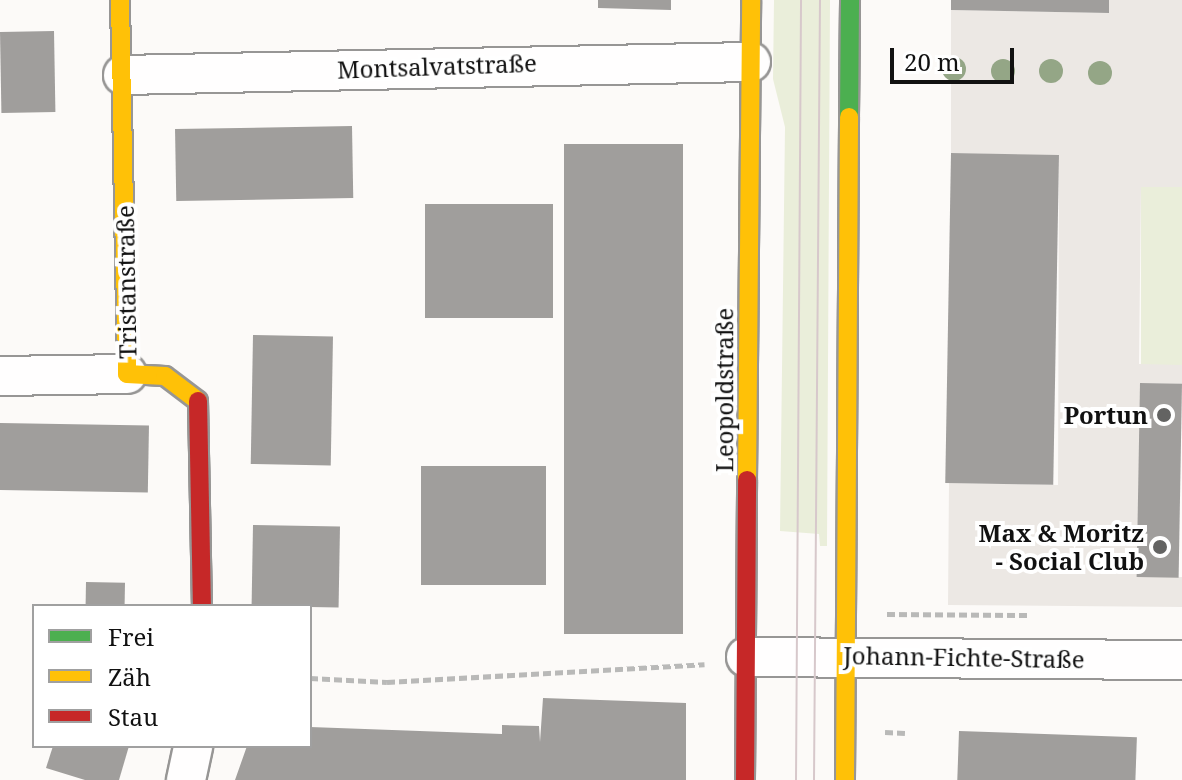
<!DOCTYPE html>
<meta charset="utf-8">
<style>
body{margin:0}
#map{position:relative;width:1182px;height:780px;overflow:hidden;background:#fcfaf8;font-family:"Noto Serif",serif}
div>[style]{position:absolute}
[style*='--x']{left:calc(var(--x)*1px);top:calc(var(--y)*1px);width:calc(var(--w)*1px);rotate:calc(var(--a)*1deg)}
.green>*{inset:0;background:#eaeeda;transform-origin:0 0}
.plaza>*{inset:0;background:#ece8e4}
.building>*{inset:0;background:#a09e9c;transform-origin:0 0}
.path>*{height:5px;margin-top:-2.5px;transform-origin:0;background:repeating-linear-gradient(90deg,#b9b9b8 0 8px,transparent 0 12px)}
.roads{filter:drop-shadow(2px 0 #979695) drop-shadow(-2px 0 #979695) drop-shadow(0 2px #979695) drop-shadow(0 -2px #979695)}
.street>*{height:38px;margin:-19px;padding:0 19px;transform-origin:19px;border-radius:19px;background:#fffefe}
.fast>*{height:18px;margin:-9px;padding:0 9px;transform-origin:9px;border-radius:9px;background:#4caf50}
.slow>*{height:18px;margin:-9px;padding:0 9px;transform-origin:9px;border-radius:9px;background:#ffc107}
.jam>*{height:18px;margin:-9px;padding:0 9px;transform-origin:9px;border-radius:9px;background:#c62828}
.tram>*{height:2px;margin:-1px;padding:0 1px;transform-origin:1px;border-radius:1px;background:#d7c8cb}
.trees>*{width:24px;height:24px;margin:-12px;border-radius:50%;background:#94a686}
.dots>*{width:22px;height:22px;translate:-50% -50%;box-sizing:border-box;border:4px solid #fff;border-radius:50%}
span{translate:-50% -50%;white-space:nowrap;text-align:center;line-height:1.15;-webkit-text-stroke:8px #fff;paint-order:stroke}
.street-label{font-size:24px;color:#111}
.poi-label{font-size:24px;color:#111;font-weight:700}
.right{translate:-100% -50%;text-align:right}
.legend{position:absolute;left:32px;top:604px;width:280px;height:144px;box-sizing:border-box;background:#fff;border:2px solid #a0a0a0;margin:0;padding:10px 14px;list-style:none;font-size:24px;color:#111}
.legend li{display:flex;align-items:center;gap:16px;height:40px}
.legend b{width:40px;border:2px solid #a0a0a0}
.scale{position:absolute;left:890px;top:48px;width:124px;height:36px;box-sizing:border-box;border:4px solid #111;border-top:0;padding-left:10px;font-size:24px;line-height:28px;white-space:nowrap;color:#111;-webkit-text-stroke:6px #fff;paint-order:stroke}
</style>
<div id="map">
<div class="green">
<i style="clip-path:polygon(774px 0,830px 0,827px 546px,820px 546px,819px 534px,780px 531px,785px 127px,773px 79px)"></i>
<i style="left:1141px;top:187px;width:41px;height:178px"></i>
</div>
<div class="plaza">
<i style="clip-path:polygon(1109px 0,1182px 0,1182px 187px,1141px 187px,1139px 364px,1182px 365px,1182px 384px,1141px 383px,1139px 577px,1182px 577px,1182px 607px,948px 605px,949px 483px,1058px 485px,1059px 156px,951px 153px,951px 10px,1109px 13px)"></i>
</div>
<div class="building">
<i style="clip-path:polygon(598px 0,671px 0,671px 10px,598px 8px)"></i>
<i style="clip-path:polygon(951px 0,1109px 0,1109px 13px,951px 10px)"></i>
<i style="left:54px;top:31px;width:81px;height:54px;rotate:89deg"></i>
<i style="left:352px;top:126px;width:72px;height:177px;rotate:89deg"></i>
<i style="left:564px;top:144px;width:119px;height:490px"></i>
<i style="left:951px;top:153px;width:108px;height:330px;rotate:1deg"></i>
<i style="left:425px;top:204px;width:128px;height:114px"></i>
<i style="left:253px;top:335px;width:80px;height:129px;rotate:1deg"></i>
<i style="left:1140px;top:383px;width:42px;height:194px;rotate:1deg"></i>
<i style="left:0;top:423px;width:149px;height:67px;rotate:1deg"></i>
<i style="left:546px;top:466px;width:119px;height:125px;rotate:90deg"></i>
<i style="left:253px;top:525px;width:87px;height:81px;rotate:1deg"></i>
<i style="left:86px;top:582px;width:39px;height:24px;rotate:1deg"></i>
<i style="clip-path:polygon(543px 698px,686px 703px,686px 780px,235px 780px,247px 746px,310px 746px,310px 727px,502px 734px,502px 725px,539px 726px,540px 742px)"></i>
<i style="left:959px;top:731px;width:178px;height:49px;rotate:2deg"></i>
<i style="clip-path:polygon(53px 746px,129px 746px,119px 780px,85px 780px,46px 768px)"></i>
</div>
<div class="path">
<i style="--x:887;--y:614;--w:142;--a:0.4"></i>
<i style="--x:310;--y:678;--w:77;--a:3"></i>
<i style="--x:387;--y:682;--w:318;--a:-3.2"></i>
<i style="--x:885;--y:732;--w:20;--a:3"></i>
</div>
<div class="roads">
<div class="street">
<i style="--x:123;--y:75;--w:628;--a:-1.19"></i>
<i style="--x:0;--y:376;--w:127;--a:-0.9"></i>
<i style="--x:746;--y:657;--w:436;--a:0.4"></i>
<i style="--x:186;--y:780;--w:35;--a:-78"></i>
</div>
<div class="fast">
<i style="--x:849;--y:117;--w:117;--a:-89.5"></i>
</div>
<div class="slow">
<i style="--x:120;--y:0;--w:374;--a:88.9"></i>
<i style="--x:127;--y:374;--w:38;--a:3"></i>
<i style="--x:165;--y:376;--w:41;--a:37.1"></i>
<i style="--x:747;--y:480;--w:480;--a:-89.5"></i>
<i style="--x:845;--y:780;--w:663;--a:-89.65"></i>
</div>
<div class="jam">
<i style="--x:198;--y:401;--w:205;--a:88.9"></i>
<i style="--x:745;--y:780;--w:300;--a:-89.6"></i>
</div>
</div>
<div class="tram">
<i style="--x:796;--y:780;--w:780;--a:-89.63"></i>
<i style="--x:814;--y:780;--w:780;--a:-89.56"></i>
</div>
<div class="trees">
<i style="left:954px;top:69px"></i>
<i style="left:1003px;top:71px"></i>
<i style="left:1051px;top:71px"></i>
<i style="left:1100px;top:73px"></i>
</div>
<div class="dots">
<i style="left:1164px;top:415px;background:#636362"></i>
<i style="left:1160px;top:547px;background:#636362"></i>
</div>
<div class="street-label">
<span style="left:437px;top:66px;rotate:-2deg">Montsalvatstraße</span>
<span style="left:126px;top:282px;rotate:-91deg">Tristanstraße</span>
<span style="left:724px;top:390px;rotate:-90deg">Leopoldstraße</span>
<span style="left:964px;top:657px;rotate:1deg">Johann-Fichte-Straße</span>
</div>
<div class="poi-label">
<span class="right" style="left:1148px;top:415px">Portun</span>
<span class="right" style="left:1144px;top:547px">Max &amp; Moritz<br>- Social Club</span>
</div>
<ul class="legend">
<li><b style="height:10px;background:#4caf50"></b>Frei</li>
<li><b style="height:10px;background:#ffc107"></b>Zäh</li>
<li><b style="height:10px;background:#c62828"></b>Stau</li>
</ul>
<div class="scale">20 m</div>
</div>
